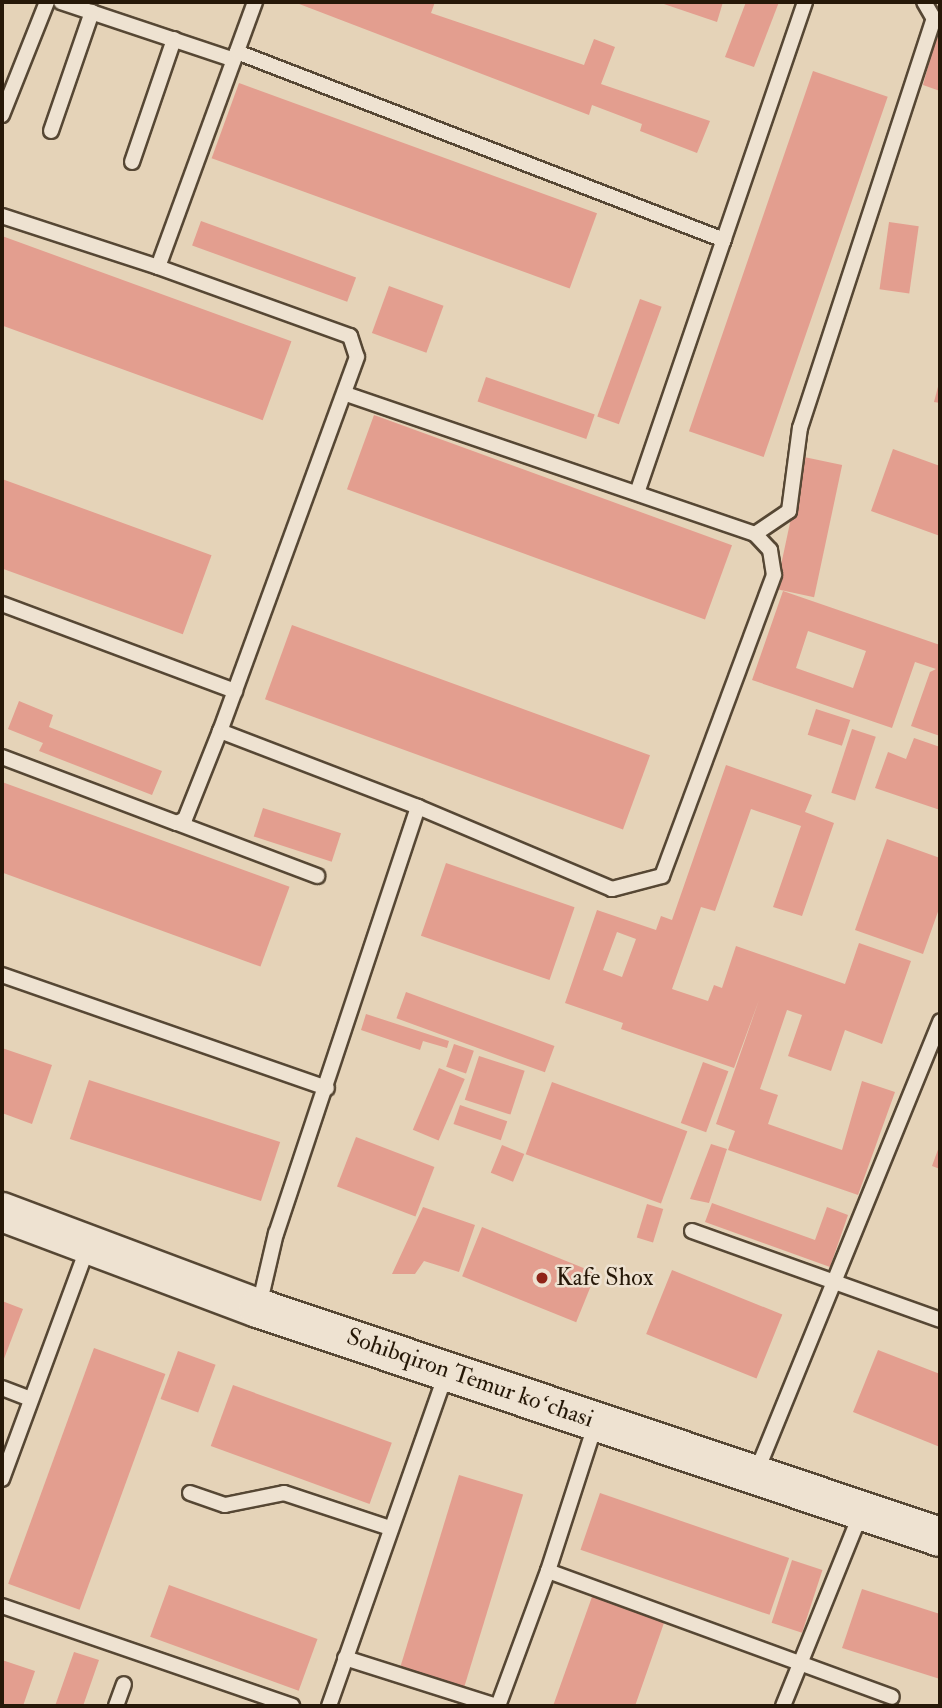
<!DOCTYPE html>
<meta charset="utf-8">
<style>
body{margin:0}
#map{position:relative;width:942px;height:1708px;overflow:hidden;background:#e5d3b8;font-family:"IM FELL Double Pica",serif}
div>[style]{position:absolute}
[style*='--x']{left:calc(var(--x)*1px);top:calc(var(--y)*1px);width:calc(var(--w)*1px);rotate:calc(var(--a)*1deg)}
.building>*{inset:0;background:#e39e8f;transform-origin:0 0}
.roads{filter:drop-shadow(2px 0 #564734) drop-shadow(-2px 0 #564734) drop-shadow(0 2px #564734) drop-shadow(0 -2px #564734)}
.lane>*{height:14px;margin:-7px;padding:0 7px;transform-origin:7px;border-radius:7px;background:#eee2d1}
.secondary>*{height:38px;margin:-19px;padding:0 19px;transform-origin:19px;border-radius:19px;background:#eee2d1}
.dots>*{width:19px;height:19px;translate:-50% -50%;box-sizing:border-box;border:4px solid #eee2d1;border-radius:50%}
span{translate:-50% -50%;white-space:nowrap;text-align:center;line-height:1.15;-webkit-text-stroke:5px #eee2d1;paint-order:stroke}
.poi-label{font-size:24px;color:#261808}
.left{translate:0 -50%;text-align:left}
.street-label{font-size:24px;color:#261808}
.frame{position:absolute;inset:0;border:4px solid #261808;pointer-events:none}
</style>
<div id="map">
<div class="building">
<i style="clip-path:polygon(294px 2px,435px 2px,431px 13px,584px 65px,594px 39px,615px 47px,601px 84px,710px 121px,697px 153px,640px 131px,642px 124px,592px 105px,589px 115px)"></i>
<i style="clip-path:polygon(658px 2px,723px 2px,717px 22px)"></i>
<i style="clip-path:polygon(746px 2px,779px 2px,754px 67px,725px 57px)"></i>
<i style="clip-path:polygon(936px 37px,940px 38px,940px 91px,923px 85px)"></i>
<i style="left:813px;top:71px;width:79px;height:381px;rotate:19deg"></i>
<i style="left:239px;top:83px;width:381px;height:80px;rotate:20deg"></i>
<i style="left:201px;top:221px;width:165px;height:26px;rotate:20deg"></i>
<i style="left:889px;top:222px;width:30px;height:68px;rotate:8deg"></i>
<i style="left:2px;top:236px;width:308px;height:84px;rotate:20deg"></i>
<i style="left:389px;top:286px;width:58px;height:50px;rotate:20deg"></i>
<i style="left:640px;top:299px;width:23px;height:125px;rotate:20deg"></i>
<i style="left:486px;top:377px;width:115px;height:26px;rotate:19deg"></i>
<i style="clip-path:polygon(939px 383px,940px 383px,940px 403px,934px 402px)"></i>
<i style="left:374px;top:415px;width:381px;height:79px;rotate:20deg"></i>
<i style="clip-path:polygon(893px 449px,940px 466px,940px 536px,871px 511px)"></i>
<i style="left:804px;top:457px;width:39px;height:135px;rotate:12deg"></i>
<i style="left:2px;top:479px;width:223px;height:84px;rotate:20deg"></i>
<i style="clip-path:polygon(evenodd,783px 591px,940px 645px,940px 736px,911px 726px,930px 672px,936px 669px,915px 662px,892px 728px,752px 680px,783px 591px,808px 631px,866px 651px,853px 688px,796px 668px,808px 631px)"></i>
<i style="left:292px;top:625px;width:381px;height:79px;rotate:20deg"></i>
<i style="clip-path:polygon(19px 701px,53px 715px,49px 727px,162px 771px,152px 795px,39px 751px,43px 743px,8px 729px)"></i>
<i style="left:816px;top:709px;width:36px;height:27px;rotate:18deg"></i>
<i style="left:852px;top:729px;width:25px;height:67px;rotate:18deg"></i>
<i style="clip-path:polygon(914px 738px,940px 747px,940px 810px,875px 788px,888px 752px,906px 759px)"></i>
<i style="clip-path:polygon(evenodd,726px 765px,812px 795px,805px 812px,834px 823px,802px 916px,773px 907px,801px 826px,751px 809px,715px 911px,701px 907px,672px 989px,708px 1001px,714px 985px,722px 988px,736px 946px,845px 984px,859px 943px,911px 961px,882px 1044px,845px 1030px,831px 1071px,788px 1056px,802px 1015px,787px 1010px,760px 1089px,778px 1095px,768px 1124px,842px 1150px,862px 1081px,895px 1092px,858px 1195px,728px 1150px,735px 1131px,716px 1124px,759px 1000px,734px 1068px,621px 1029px,623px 1023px,565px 1003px,597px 910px,656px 930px,661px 916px,672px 920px,726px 765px,617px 932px,636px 939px,622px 977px,603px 970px,617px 932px)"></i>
<i style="left:2px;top:782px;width:306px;height:85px;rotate:20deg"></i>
<i style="left:263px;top:808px;width:82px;height:30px;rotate:18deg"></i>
<i style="clip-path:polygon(887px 839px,940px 858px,940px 906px,923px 954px,855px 930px)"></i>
<i style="left:446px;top:863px;width:136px;height:77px;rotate:19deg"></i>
<i style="left:406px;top:992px;width:158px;height:28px;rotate:20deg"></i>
<i style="clip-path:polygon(366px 1014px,449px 1041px,447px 1048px,423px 1041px,420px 1050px,361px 1030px)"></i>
<i style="left:454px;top:1044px;width:21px;height:24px;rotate:19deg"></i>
<i style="clip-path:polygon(2px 1048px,52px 1065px,32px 1124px,2px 1113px)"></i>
<i style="left:479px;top:1056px;width:48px;height:46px;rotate:18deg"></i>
<i style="left:703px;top:1062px;width:27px;height:65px;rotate:20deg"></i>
<i style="left:439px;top:1068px;width:28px;height:67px;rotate:23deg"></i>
<i style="left:89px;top:1080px;width:201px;height:62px;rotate:18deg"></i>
<i style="left:552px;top:1082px;width:144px;height:77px;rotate:20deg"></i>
<i style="left:460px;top:1105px;width:50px;height:20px;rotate:19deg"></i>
<i style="left:356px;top:1137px;width:84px;height:53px;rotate:21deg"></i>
<i style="clip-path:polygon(711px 1144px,727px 1149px,709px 1203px,690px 1199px)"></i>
<i style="clip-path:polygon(940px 1144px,940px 1169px,932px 1166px)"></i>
<i style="left:502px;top:1145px;width:24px;height:30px;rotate:22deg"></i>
<i style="clip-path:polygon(712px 1203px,815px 1240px,827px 1207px,848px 1215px,830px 1267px,705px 1222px)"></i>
<i style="left:647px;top:1204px;width:17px;height:35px;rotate:17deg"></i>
<i style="clip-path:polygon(423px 1207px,475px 1225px,459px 1272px,424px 1261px,415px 1274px,392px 1274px)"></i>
<i style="left:482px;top:1227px;width:123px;height:53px;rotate:22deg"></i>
<i style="left:672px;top:1270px;width:119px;height:69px;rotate:22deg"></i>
<i style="clip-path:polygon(2px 1301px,23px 1309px,2px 1364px)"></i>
<i style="left:94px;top:1348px;width:76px;height:251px;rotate:20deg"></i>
<i style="clip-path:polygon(878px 1350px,940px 1374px,940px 1447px,853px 1412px)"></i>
<i style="left:178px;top:1351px;width:40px;height:51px;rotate:20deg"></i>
<i style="left:233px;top:1385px;width:169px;height:65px;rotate:20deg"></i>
<i style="left:459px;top:1475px;width:67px;height:207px;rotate:17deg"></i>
<i style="left:600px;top:1493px;width:200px;height:60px;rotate:19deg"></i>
<i style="left:792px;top:1560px;width:32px;height:66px;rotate:18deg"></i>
<i style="left:169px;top:1585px;width:158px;height:55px;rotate:20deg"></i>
<i style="clip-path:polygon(862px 1589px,940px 1614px,940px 1679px,842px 1648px)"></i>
<i style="clip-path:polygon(593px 1594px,665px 1620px,635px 1706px,553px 1706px)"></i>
<i style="clip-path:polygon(74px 1652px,99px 1660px,83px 1706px,55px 1706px)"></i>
<i style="clip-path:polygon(2px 1660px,35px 1671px,23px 1706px,2px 1706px)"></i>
</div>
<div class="roads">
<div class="lane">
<i style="--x:61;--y:2;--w:182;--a:18.5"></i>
<i style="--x:255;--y:2;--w:282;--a:110.1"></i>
<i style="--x:158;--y:267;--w:204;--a:19.8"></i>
<i style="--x:350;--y:336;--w:22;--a:72"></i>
<i style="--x:357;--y:357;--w:398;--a:110.1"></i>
<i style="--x:220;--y:731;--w:212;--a:21"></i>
<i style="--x:418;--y:807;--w:449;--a:108.4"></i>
<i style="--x:276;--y:1233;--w:75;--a:103.1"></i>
<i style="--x:237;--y:52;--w:522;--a:21.11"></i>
<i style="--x:2;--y:115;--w:122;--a:-68.3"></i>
<i style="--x:51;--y:131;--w:126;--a:-71"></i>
<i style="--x:132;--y:162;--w:130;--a:-71.1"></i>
<i style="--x:2;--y:216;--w:164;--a:18.1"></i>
<i style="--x:346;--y:394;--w:432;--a:18.9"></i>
<i style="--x:755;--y:534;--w:22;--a:47"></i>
<i style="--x:770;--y:550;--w:25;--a:81"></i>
<i style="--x:774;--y:575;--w:321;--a:110.4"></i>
<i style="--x:662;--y:876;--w:52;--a:165.4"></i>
<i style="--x:612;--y:889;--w:211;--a:-157.1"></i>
<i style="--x:637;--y:493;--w:519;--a:-71.11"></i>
<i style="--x:755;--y:534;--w:41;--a:-34.1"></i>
<i style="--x:789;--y:511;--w:84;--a:-82.5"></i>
<i style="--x:800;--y:428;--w:430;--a:-71.9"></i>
<i style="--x:934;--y:19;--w:20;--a:-120"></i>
<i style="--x:2;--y:604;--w:249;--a:20.5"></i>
<i style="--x:2;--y:757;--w:187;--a:20.7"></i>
<i style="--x:177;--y:823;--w:9;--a:-27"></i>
<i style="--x:185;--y:819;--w:95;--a:-68.3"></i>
<i style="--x:177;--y:823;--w:150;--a:20.7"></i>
<i style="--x:2;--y:975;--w:344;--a:19.2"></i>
<i style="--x:692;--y:1231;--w:263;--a:19.7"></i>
<i style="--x:2;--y:1388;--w:31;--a:21"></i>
<i style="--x:756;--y:1473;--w:488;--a:-67.8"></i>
<i style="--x:2;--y:1479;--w:248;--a:-69.7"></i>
<i style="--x:190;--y:1493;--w:37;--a:19"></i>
<i style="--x:225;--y:1505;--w:60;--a:-11.5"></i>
<i style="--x:284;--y:1493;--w:112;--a:18.3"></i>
<i style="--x:548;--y:1571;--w:366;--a:20.1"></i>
<i style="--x:2;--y:1606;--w:307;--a:19"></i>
<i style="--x:345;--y:1658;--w:158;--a:17.6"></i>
<i style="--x:116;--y:1706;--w:23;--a:-70"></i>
<i style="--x:329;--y:1706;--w:352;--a:-70.6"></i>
<i style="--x:498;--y:1706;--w:144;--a:-69.7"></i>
<i style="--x:548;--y:1571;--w:157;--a:-72.1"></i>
<i style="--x:783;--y:1706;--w:208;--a:-68"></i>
</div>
<div class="secondary">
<i style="--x:2;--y:1212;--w:273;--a:20.6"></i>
<i style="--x:258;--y:1308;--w:719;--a:18.56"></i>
</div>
</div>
<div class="dots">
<i style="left:542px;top:1278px;background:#8f2418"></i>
</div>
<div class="poi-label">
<span class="left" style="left:556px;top:1278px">Kafe Shox</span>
</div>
<div class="street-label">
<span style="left:470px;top:1378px;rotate:19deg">Sohibqiron Temur koʻchasi</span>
</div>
<div class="frame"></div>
</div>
